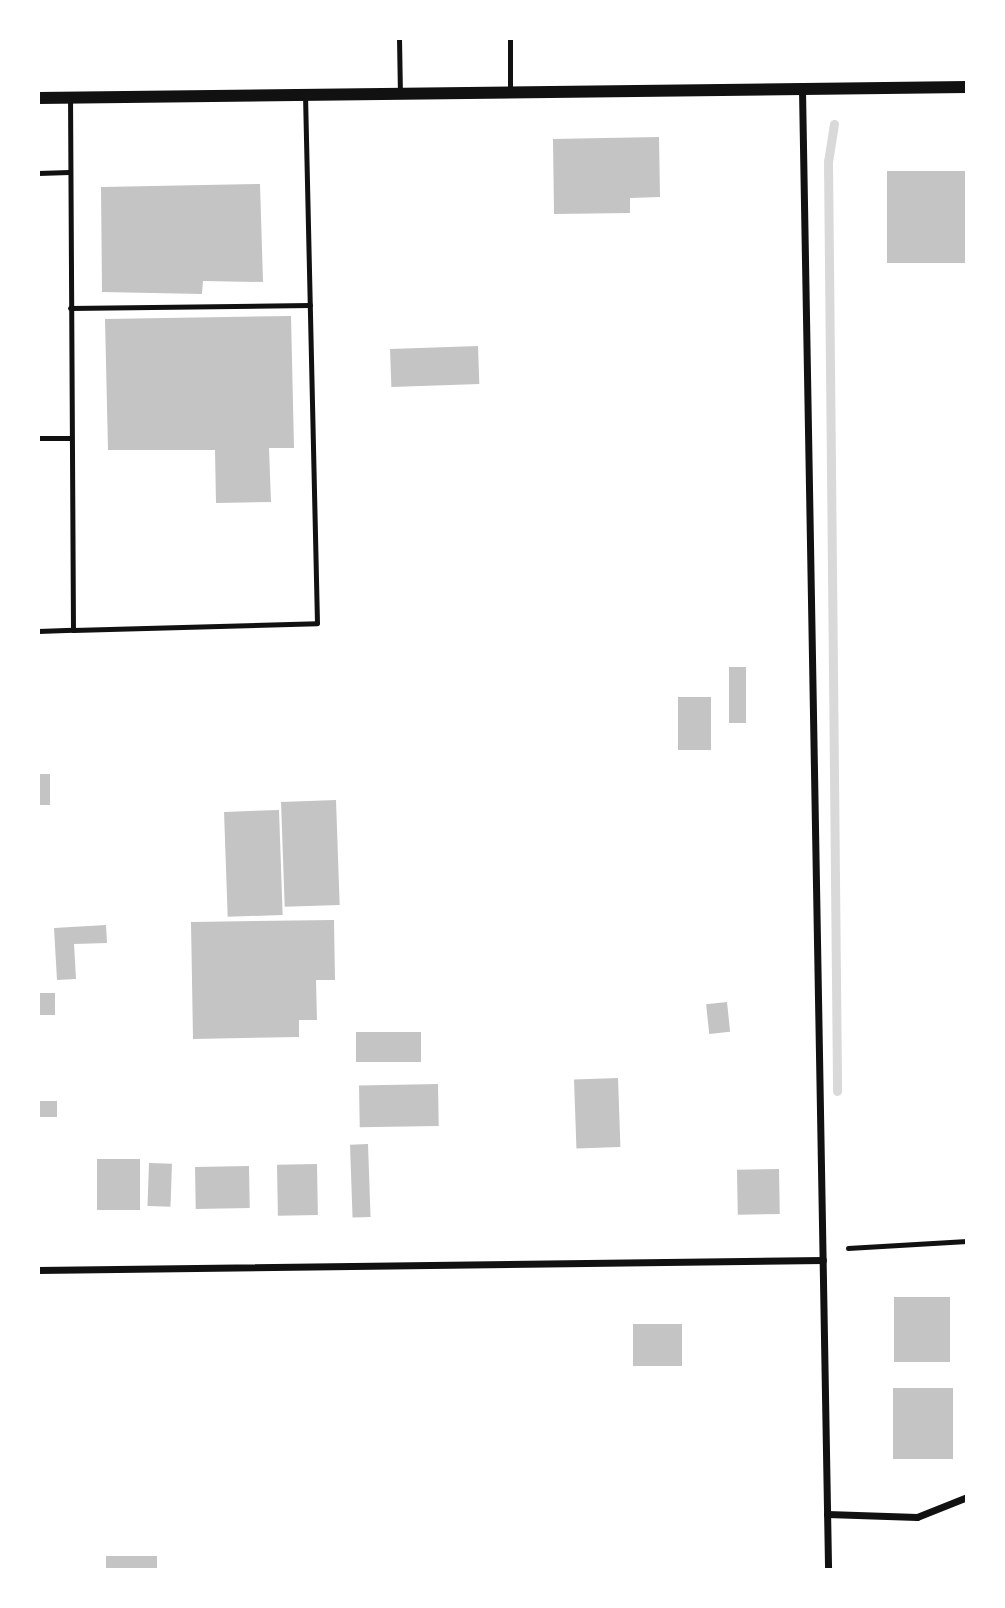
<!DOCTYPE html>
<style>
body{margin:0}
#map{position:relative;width:1005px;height:1608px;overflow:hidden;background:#fff;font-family:"Alegreya Sans",sans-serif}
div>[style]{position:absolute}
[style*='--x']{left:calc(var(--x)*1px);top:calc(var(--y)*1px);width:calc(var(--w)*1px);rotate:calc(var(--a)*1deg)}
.stream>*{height:9px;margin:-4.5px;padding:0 4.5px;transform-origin:4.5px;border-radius:4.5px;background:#d9d9d9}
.building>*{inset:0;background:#c4c4c4;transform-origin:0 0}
.path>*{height:4.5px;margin:-2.25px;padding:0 2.25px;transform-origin:2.25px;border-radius:2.25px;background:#111}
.service>*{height:5px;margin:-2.5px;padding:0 2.5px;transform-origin:2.5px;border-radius:2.5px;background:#111}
.minor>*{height:7px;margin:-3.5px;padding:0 3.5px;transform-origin:3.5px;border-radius:3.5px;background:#111}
.tertiary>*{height:12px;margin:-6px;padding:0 6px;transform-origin:6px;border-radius:6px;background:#111}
span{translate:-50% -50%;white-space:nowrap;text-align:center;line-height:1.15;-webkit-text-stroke:5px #fff;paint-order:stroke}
.frame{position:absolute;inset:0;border:40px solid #fff;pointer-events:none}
</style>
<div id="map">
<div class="stream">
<i style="--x:834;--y:124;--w:38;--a:99"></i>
<i style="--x:828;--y:162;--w:929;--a:89.44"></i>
</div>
<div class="building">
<i style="clip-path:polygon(659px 137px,660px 197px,630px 198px,630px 213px,554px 214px,553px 139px)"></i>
<i style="left:967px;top:171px;width:92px;height:80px;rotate:90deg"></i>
<i style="clip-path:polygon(260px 184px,263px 282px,203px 281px,202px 294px,102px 292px,101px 187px)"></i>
<i style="clip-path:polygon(291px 316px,294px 448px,269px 448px,271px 502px,216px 503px,215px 450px,108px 450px,105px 319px)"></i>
<i style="left:478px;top:346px;width:38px;height:88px;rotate:88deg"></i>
<i style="left:729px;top:667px;width:17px;height:56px"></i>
<i style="left:678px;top:697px;width:33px;height:53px"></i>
<i style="left:38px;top:774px;width:12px;height:31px"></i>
<i style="left:336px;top:800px;width:105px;height:55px;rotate:88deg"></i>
<i style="left:279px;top:810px;width:105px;height:55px;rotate:88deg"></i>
<i style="clip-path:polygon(334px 920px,335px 980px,316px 980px,317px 1020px,299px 1020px,299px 1037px,193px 1039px,191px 922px)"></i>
<i style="clip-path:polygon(106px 925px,107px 943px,74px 944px,76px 979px,57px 980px,54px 928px)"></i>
<i style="left:55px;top:993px;width:22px;height:17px;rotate:90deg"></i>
<i style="left:727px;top:1002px;width:30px;height:21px;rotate:84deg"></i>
<i style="left:356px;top:1032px;width:65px;height:30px"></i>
<i style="left:618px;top:1078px;width:69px;height:44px;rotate:88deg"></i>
<i style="left:438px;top:1084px;width:42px;height:79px;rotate:89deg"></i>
<i style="left:38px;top:1101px;width:19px;height:16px"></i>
<i style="left:368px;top:1144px;width:73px;height:18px;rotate:88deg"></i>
<i style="left:97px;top:1159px;width:43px;height:51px"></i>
<i style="left:149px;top:1163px;width:23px;height:43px;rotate:2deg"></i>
<i style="left:317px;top:1164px;width:51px;height:40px;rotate:89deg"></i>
<i style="left:249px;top:1166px;width:42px;height:54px;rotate:89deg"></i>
<i style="left:779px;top:1169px;width:45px;height:42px;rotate:89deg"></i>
<i style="left:894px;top:1297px;width:56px;height:65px"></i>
<i style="left:682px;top:1324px;width:42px;height:49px;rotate:90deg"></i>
<i style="left:893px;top:1388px;width:60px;height:71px"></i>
<i style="left:157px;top:1556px;width:14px;height:51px;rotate:90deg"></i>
</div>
<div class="path">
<i style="--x:848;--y:1248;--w:119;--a:-3.4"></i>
</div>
<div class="service">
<i style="--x:399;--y:38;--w:56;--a:89"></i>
<i style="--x:510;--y:91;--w:53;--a:-90"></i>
<i style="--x:38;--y:173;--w:31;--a:-2"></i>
<i style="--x:70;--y:308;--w:240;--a:-0.7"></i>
<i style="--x:38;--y:438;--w:33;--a:0"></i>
<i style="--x:73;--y:630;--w:244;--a:-1.6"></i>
<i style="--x:317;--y:623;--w:528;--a:-91.3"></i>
<i style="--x:38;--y:631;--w:35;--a:-2"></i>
<i style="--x:73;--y:630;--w:532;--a:-90.32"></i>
</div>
<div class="minor">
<i style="--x:802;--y:90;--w:1480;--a:88.99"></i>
<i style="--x:38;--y:1270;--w:785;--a:-0.73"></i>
<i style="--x:827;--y:1514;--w:90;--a:1.9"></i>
<i style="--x:917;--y:1517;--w:54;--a:-21.8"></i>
</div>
<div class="tertiary">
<i style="--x:38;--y:98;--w:929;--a:-0.68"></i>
</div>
<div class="frame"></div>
</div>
